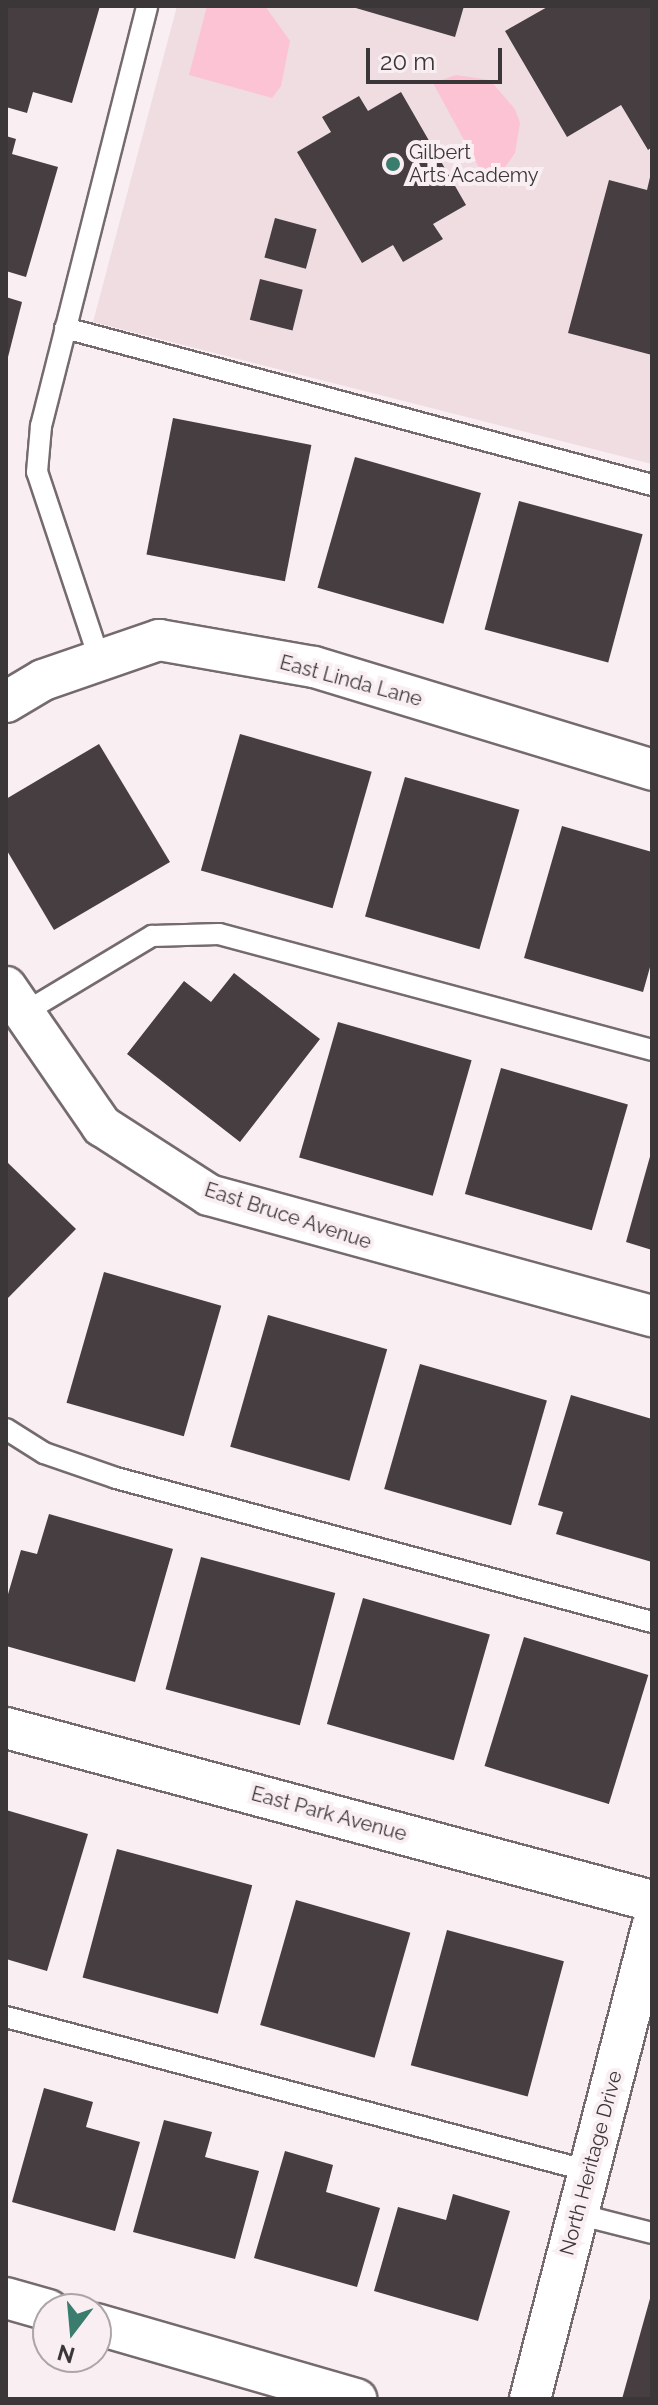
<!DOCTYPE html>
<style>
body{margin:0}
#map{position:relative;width:658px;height:2405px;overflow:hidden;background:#f9eef2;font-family:Raleway,sans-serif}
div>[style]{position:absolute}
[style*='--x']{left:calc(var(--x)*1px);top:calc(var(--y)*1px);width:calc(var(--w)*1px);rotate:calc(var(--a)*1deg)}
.built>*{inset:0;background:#efdde2}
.green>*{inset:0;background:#fcc3d5}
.building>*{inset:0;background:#463e41;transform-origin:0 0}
.roads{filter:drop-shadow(2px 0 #756b6e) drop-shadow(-2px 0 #756b6e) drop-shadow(0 2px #756b6e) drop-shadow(0 -2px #756b6e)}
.lane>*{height:20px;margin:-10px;padding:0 10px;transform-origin:10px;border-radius:10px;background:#fff}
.street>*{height:40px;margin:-20px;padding:0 20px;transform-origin:20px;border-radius:20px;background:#fff}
.dots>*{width:22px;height:22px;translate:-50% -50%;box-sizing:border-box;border:4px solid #f9eef2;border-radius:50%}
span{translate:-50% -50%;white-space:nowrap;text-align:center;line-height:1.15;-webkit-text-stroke:8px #f9eef2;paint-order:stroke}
.poi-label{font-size:20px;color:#3b3738}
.left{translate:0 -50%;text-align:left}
.street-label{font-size:20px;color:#3b3738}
.frame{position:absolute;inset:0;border:8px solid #3b3738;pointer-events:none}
.north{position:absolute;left:32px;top:2293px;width:80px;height:80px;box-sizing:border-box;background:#f9eef2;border:2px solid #ada5a8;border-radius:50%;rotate:196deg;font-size:22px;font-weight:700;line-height:32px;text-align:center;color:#3b3738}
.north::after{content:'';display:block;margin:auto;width:28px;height:36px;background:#3a7c6e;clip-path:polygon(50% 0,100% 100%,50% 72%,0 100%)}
.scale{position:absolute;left:366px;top:48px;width:136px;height:36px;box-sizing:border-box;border:4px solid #3b3738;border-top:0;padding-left:10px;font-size:24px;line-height:28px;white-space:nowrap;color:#3b3738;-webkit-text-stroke:6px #f9eef2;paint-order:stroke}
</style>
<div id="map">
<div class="built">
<i style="clip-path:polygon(177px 6px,652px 6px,652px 464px,93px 322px)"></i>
</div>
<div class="green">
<i style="clip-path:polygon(207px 6px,265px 6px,290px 41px,281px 86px,272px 98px,189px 75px)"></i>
<i style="clip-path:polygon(456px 75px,490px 80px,515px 109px,520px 123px,515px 153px,498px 177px,492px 167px,482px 173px,433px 83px)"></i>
</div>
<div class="building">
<i style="clip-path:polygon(6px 6px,100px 6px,72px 103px,33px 92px,27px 113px,6px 107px)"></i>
<i style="clip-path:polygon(349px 6px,464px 6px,455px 37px)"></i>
<i style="clip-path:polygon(549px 6px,652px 6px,652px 147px,648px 150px,621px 105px,567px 137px,505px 31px)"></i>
<i style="clip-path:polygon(401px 92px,466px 205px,433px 224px,443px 239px,403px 262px,393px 245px,362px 263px,297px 152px,331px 132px,322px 117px,359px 96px,368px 111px)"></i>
<i style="clip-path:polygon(6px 136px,16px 139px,12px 154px,58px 167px,26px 277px,6px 271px)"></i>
<i style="clip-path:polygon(651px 173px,652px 173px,652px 355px,568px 333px,609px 180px,647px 190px)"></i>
<i style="left:275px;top:218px;width:43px;height:41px;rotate:15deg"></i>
<i style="left:260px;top:279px;width:44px;height:42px;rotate:14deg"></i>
<i style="clip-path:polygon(6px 297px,22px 302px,7px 361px,6px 361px)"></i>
<i style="left:173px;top:418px;width:141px;height:139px;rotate:11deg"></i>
<i style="left:355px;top:457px;width:131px;height:136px;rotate:16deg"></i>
<i style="left:519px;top:501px;width:128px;height:133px;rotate:15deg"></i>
<i style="left:240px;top:734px;width:137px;height:142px;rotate:16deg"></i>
<i style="clip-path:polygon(99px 744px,170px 862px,54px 930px,6px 849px,6px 799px)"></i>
<i style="left:405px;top:777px;width:119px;height:145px;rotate:16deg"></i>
<i style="clip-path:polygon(562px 826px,652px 852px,652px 960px,643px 992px,524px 958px)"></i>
<i style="clip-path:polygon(234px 973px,320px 1039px,240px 1142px,127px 1054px,184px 981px,211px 1002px)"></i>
<i style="left:338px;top:1022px;width:139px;height:141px;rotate:16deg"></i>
<i style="left:501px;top:1068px;width:132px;height:131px;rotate:16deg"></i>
<i style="clip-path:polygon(651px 1153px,652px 1153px,652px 1250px,626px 1242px)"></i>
<i style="clip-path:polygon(6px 1161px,76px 1229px,6px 1300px)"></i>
<i style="left:104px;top:1272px;width:122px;height:136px;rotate:16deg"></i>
<i style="left:268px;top:1315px;width:124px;height:137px;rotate:16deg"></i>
<i style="left:420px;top:1364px;width:132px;height:130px;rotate:16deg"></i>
<i style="clip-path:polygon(571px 1395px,652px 1419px,652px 1562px,556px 1534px,563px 1512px,538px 1505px)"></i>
<i style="clip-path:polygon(49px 1514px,173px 1549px,135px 1682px,6px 1646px,6px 1601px,21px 1550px,37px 1554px)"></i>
<i style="left:201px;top:1557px;width:139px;height:137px;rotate:15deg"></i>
<i style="left:363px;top:1598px;width:132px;height:131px;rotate:16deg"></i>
<i style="left:524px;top:1637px;width:130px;height:135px;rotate:17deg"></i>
<i style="clip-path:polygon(6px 1810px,88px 1834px,47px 1971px,6px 1959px)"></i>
<i style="left:117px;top:1849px;width:140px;height:133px;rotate:15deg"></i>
<i style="left:296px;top:1900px;width:119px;height:130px;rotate:16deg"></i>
<i style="left:447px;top:1930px;width:121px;height:140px;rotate:15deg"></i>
<i style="clip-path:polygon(44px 2088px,93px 2102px,86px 2127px,140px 2142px,115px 2231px,12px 2202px)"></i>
<i style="clip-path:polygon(164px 2120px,212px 2132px,205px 2157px,259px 2171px,235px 2259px,133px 2232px)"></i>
<i style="clip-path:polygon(285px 2151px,333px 2165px,326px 2192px,380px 2208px,357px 2287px,254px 2258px)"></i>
<i style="clip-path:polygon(453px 2194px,510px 2211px,478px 2321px,374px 2291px,398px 2207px,446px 2220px)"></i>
<i style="clip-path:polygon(651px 2295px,652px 2399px,622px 2399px)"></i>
</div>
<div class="roads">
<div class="lane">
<i style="--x:65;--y:328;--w:608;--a:14.97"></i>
<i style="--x:100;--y:661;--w:199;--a:-108.4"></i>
<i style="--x:37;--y:472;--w:46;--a:-85"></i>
<i style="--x:41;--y:426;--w:433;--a:-75.8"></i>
<i style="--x:22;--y:1014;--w:152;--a:-31"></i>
<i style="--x:152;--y:936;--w:67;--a:-1.7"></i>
<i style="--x:219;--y:934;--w:448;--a:15"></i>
<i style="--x:6;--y:1429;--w:45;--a:32.3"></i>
<i style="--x:44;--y:1453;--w:76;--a:19.1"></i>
<i style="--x:116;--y:1478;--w:555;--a:15.04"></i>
<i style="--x:6;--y:2017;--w:603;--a:14.8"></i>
<i style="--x:577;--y:2214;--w:77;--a:14.2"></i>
</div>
<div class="street">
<i style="--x:6;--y:702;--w:43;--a:-30.7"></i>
<i style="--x:43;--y:680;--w:123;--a:-19"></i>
<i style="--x:159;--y:640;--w:157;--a:9.9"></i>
<i style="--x:314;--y:667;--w:353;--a:16.9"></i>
<i style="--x:6;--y:987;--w:169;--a:55.4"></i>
<i style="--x:102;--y:1126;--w:127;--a:32.8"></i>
<i style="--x:209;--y:1195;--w:459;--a:15.3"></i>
<i style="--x:6;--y:1728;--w:669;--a:14.99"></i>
<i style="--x:6;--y:2298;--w:44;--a:15.9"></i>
<i style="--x:96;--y:2324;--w:271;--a:16.1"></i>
<i style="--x:530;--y:2399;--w:488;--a:-75.5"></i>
</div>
</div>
<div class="dots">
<i style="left:393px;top:164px;background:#3a7c6e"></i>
</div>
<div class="poi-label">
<span class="left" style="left:409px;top:164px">Gilbert<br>Arts Academy</span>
</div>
<div class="street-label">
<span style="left:351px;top:681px;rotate:15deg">East Linda Lane</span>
<span style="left:288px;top:1216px;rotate:18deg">East Bruce Avenue</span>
<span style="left:329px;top:1814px;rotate:15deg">East Park Avenue</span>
<span style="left:591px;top:2163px;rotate:-75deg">North Heritage Drive</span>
</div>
<div class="frame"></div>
<div class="north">N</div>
<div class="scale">20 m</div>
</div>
